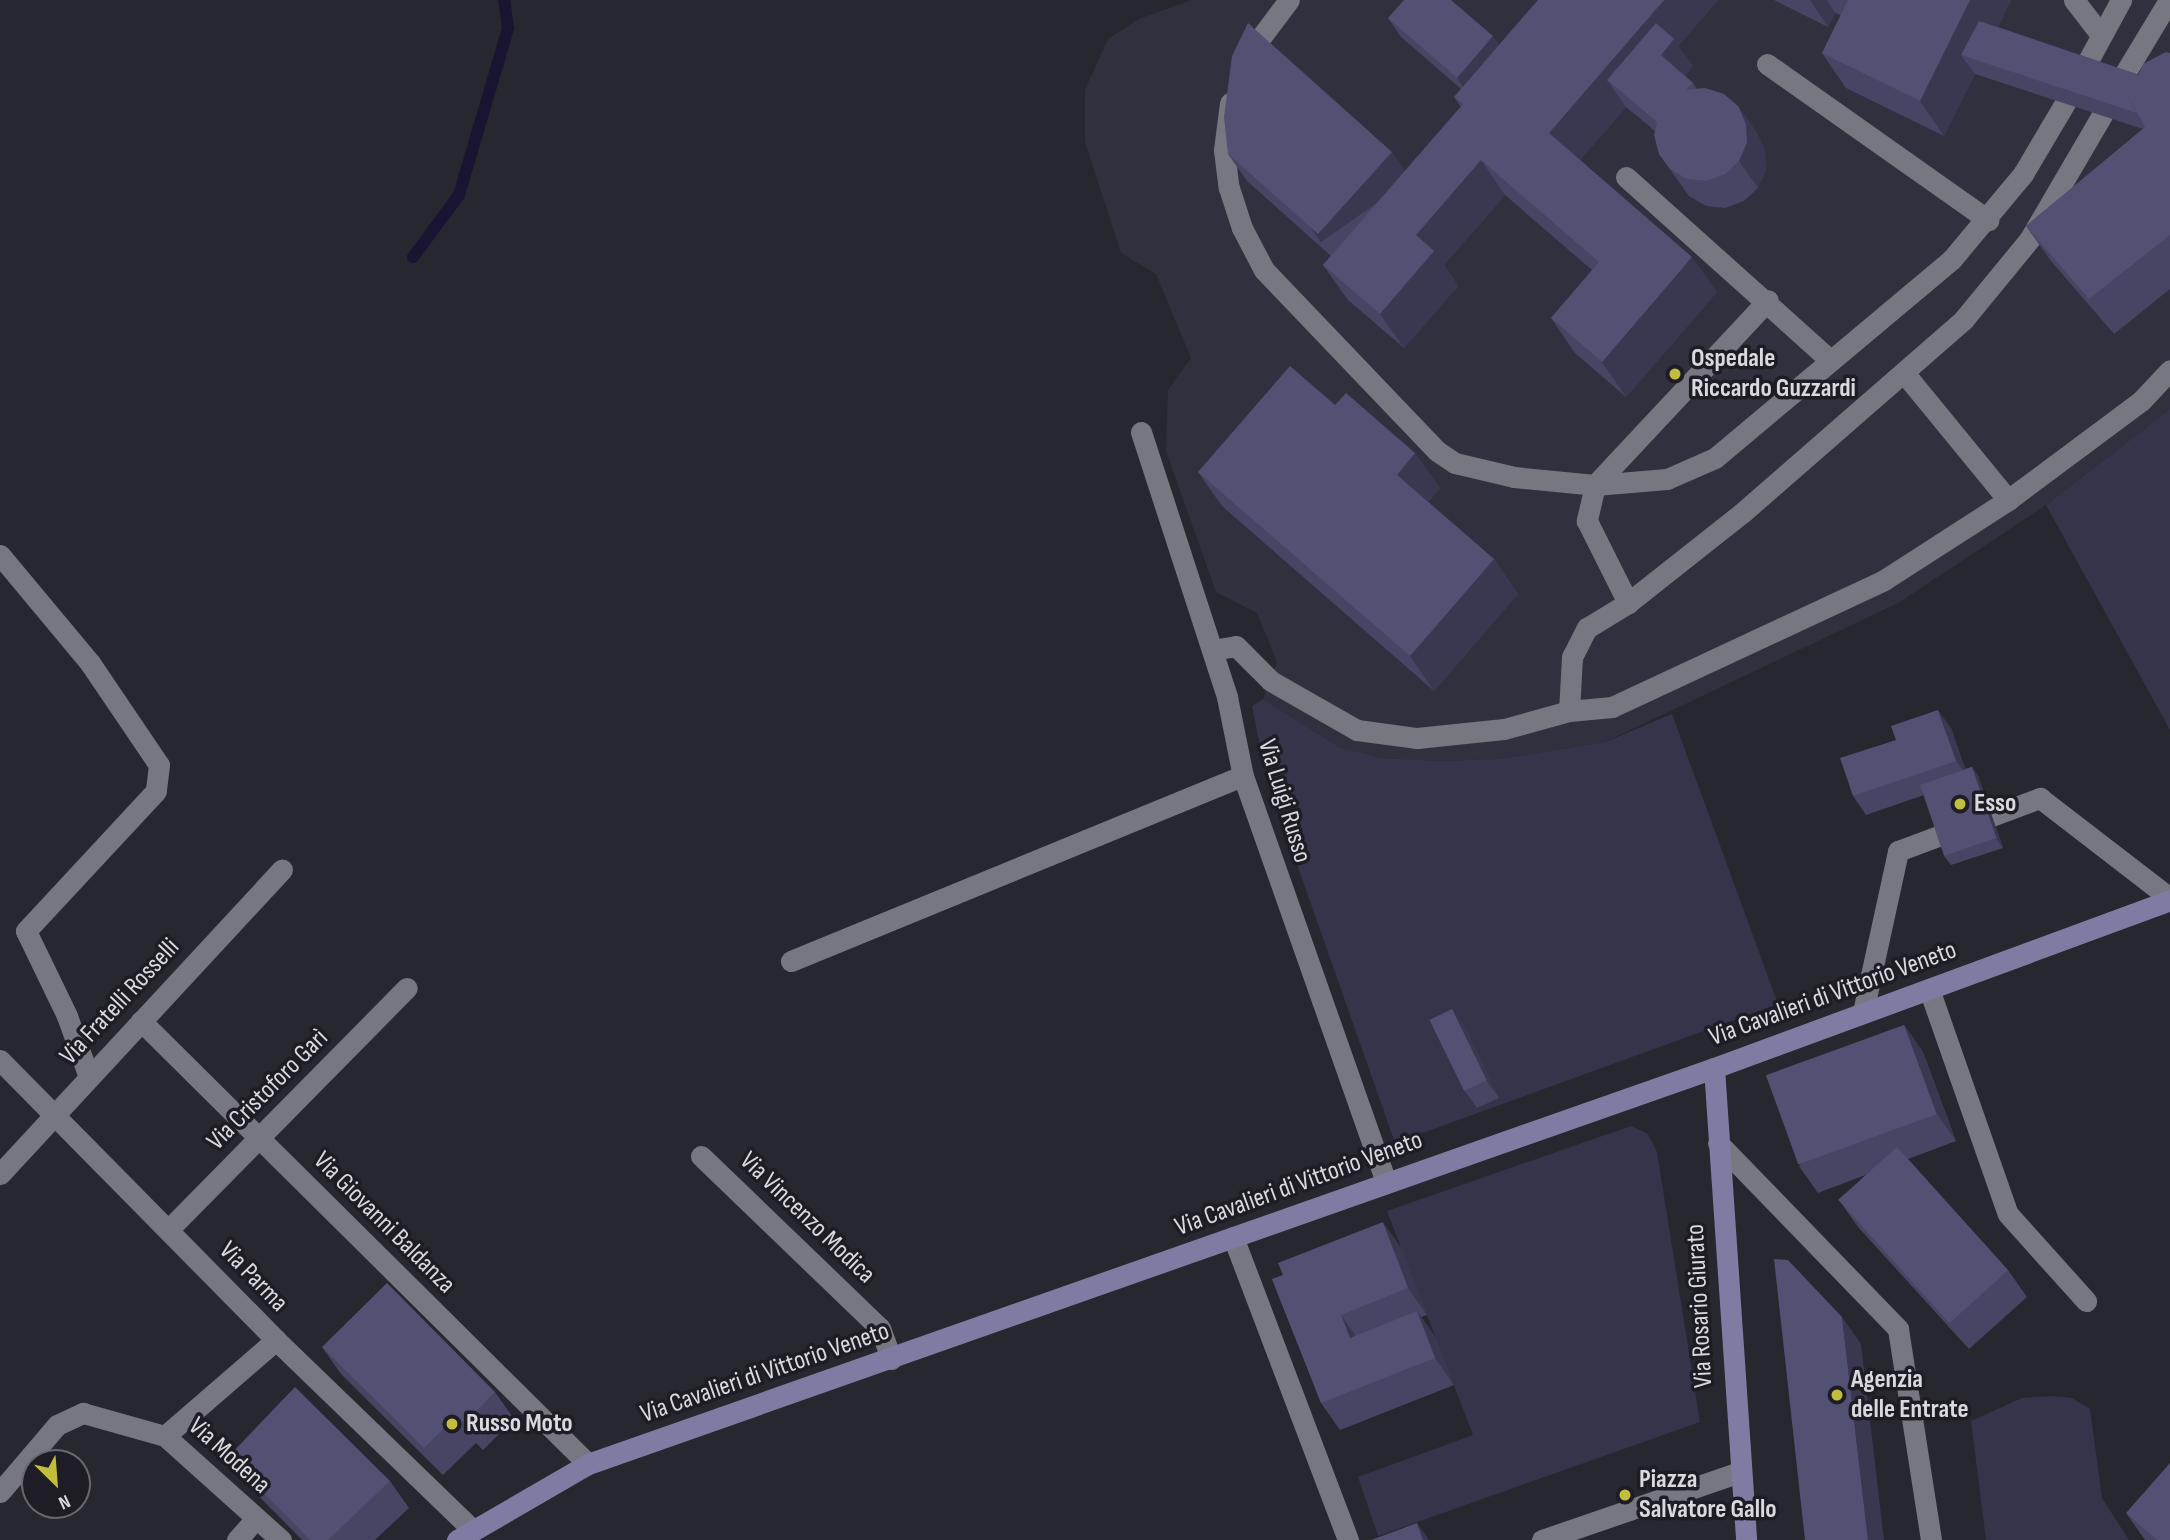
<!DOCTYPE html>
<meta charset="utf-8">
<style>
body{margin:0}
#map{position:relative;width:2170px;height:1540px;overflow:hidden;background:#27272f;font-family:"Sofia Sans Condensed",sans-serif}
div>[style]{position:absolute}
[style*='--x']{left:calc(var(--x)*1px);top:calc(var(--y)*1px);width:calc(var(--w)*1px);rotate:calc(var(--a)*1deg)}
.built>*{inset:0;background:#31303e}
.green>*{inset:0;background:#35344b}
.stream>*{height:12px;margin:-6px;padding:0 6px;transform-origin:6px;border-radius:6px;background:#191432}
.lane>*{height:21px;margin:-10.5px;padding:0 10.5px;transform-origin:10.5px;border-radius:10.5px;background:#777781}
.street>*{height:21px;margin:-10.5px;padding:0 10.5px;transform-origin:10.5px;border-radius:10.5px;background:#777781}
.secondary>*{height:21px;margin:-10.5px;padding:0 10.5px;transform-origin:10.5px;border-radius:10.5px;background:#7f7ba2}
.wall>*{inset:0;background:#474563}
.shaded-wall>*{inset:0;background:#393850;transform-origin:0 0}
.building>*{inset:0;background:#525073;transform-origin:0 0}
.dots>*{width:19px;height:19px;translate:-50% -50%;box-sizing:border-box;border:4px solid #1e1d25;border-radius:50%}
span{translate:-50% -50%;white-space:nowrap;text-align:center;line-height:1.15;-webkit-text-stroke:7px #1e1d25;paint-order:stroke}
.poi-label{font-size:26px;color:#dad9df;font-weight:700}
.left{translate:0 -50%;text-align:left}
.street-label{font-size:26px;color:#dad9df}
.north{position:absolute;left:21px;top:1449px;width:70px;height:70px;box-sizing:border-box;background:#1e1d25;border:2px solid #69686f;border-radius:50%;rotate:155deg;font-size:19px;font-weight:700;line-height:28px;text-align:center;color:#dad9df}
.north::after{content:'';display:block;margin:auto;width:24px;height:32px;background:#c2bd3f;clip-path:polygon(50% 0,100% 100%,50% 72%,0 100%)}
</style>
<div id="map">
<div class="built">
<i style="clip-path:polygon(1192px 0,2170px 0,2170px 409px,2046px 505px,1900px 602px,1605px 742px,1499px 759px,1441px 761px,1382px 758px,1339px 747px,1263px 699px,1277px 662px,1257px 613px,1216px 592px,1166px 451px,1168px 390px,1191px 358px,1156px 274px,1121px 253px,1085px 142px,1085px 90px,1108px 39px,1139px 19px)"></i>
</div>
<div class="green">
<i style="clip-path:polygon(2170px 409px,2170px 730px,2046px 505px)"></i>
<i style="clip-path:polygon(1263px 699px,1339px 747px,1382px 758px,1441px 761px,1499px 759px,1605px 742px,1672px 714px,1778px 1004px,1395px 1143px,1266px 776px,1252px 706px)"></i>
<i style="clip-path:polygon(1631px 1126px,1648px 1134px,1657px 1152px,1700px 1422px,1378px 1536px,1358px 1477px,1473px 1435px,1387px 1211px)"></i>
<i style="clip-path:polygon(2051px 1396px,2072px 1398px,2090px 1409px,2102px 1498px,2129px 1540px,1986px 1540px,1971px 1421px,2022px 1398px)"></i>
</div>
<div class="stream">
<i style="--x:413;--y:257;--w:77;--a:-53.4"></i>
<i style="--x:459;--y:195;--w:174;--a:-73.6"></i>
<i style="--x:508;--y:28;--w:28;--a:-98"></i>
</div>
<div class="lane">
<i style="--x:2074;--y:0;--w:44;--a:52.4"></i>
<i style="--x:1246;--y:57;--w:71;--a:-53"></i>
<i style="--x:1767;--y:64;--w:271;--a:35.2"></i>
<i style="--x:2083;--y:70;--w:80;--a:-61.5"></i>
<i style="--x:2119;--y:83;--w:97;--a:-58.9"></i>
<i style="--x:1230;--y:103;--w:47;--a:97.3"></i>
<i style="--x:1224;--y:150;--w:38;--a:83"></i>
<i style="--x:1229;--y:188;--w:42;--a:72"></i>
<i style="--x:1242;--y:228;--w:47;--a:62.4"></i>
<i style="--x:1264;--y:270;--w:250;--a:46.3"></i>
<i style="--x:1437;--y:451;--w:22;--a:34"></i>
<i style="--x:1455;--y:463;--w:61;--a:13.3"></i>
<i style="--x:1514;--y:477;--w:81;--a:5.6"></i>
<i style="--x:1595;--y:485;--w:37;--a:103"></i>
<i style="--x:1587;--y:521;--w:92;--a:63.4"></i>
<i style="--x:1626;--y:177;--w:273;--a:41.9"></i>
<i style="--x:1905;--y:374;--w:163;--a:50.7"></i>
<i style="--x:1595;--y:485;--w:72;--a:-4.8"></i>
<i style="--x:1667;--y:479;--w:52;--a:-23.6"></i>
<i style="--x:1715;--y:458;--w:309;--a:-40"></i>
<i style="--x:1952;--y:259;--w:111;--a:-50.1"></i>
<i style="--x:2023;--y:174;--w:82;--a:-59.4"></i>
<i style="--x:1595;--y:485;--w:253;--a:-46.9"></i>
<i style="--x:1212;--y:650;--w:24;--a:-9"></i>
<i style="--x:1236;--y:646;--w:49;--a:45"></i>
<i style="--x:1271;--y:681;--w:99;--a:29.7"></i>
<i style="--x:1357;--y:730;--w:61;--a:7.6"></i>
<i style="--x:1417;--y:738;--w:87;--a:-5.9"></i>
<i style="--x:1504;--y:729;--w:67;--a:-15.5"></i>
<i style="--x:1569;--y:711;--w:43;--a:-5.3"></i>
<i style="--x:1612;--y:707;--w:300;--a:-25"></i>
<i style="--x:1884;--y:580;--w:148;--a:-32.8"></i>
<i style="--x:2008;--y:500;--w:166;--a:-36.7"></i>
<i style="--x:2141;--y:401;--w:42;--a:-46.9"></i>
<i style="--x:1569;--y:711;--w:54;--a:-86.8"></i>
<i style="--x:1572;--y:657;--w:33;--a:-63"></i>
<i style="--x:1587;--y:628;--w:48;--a:-31.4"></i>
<i style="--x:1628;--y:603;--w:145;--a:-38.3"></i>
<i style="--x:1742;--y:513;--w:295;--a:-41.1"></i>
<i style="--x:1964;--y:319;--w:102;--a:-50.6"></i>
<i style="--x:2029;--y:240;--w:145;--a:-59.7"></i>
<i style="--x:1863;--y:1012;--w:165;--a:-77.7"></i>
<i style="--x:1898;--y:851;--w:152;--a:-20.5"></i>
<i style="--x:2040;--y:798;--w:164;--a:37.6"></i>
</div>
<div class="street">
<i style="--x:1141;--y:432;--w:279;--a:72"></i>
<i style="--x:1227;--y:697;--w:81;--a:78.6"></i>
<i style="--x:1243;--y:776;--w:430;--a:70.6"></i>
<i style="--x:0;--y:555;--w:141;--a:50.2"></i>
<i style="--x:90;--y:663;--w:123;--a:55.9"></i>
<i style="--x:159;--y:765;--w:26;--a:97"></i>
<i style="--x:156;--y:791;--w:191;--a:132.9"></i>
<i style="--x:26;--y:931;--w:94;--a:64.2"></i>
<i style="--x:67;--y:1016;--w:65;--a:70.2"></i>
<i style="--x:791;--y:961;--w:488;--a:-22.3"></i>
<i style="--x:1929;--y:989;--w:238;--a:70.7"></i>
<i style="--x:2008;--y:1214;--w:117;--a:48.1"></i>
<i style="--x:141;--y:1021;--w:629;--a:44.74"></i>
<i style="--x:0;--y:1060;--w:393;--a:45.4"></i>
<i style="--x:276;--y:1340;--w:271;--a:44"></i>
<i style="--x:1718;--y:1143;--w:259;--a:45.9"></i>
<i style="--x:1898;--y:1329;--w:214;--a:81.1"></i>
<i style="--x:701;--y:1156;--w:248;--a:43.9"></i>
<i style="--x:880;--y:1328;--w:33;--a:70"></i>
<i style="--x:0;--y:1174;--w:415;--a:-47.2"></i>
<i style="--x:168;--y:1230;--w:340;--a:-45.4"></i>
<i style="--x:1233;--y:1237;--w:324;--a:69.2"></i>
<i style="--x:165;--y:1436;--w:147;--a:-40.9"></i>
<i style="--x:0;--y:1492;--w:88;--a:-49.6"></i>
<i style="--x:57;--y:1425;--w:29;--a:-25"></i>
<i style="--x:83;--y:1413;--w:85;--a:15.7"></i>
<i style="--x:165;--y:1436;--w:156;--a:41.9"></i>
<i style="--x:237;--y:1540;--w:29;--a:-49"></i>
<i style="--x:1542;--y:1540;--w:209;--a:-19"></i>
</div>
<div class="secondary">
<i style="--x:1714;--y:1068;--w:473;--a:86.1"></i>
<i style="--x:457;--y:1540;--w:151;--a:-30.1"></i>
<i style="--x:588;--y:1464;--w:1194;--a:-19.38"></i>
<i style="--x:1714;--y:1068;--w:486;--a:-20.2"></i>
</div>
<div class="wall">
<i style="clip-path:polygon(1538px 0,1718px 0,1678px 46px,1693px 66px,1685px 76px,1693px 83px,1697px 89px,1738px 106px,1757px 133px,1765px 151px,1766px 170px,1758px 188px,1744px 201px,1725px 208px,1706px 206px,1689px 196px,1659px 154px,1655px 131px,1626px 107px,1580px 160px,1717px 292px,1626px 397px,1575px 353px,1551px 318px,1592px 270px,1505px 195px,1444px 265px,1458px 286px,1404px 348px,1348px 300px,1323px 265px,1331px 256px,1247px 181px,1228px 154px,1405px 171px,1461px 107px,1454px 97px,1461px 89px,1401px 37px,1388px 18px,1499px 45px)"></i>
<i style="clip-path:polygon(1774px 0,2011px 0,1998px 27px,2139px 75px,2170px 53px,2170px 289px,2114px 334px,2051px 261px,2026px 226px,2143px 129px,1975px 74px,1944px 136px,1846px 88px,1822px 53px,1841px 15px,1835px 13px,1828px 27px)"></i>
<i style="clip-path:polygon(1335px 405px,1415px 453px,1440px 488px,1428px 502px,1494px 559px,1518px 594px,1434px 691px,1222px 506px,1198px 472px)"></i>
<i style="clip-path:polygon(1951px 728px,1965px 769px,1972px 767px,1978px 776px,2003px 848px,1951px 865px,1944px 856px,1924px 795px,1866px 815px,1853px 796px)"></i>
<i style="clip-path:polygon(1452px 1009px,1465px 1028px,1499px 1098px,1477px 1108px,1464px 1090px)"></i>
<i style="clip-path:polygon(1904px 1025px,1923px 1052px,1956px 1141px,1908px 1159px,2008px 1270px,2027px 1297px,1969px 1349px,1858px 1227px,1839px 1200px,1868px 1174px,1818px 1193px,1799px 1166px)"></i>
<i style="clip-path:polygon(1402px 1249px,1427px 1315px,1421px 1317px,1436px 1338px,1454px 1385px,1340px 1430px,1321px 1403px,1272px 1279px)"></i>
<i style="clip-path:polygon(322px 1347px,495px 1392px,514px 1419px,483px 1450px,476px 1443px,443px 1475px,341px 1374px)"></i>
<i style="clip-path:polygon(228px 1457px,390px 1481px,409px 1508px,375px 1540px,302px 1540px,247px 1484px)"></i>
<i style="clip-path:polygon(2126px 1513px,2170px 1540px,2145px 1540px)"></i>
</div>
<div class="shaded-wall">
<i style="clip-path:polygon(1664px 0,1718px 0,1678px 46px,1693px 66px,1680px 82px,1607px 80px,1626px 107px,1573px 168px,1549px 133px)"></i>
<i style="clip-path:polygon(1810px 0,1827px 0,1835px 13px,1828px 27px)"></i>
<i style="clip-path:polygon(1970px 0,2011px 0,1981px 61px,1961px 55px,1975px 74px,1944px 136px,1920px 101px)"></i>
<i style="clip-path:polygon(1493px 36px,1506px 54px,1470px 96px,1457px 78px)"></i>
<i style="clip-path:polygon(1738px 106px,1757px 133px,1765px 151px,1766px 170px,1758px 188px,1739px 161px)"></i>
<i style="left:1392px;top:152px;width:33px;height:110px;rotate:55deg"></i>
<i style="clip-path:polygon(1481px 160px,1505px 195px,1444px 265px,1458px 286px,1404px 348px,1380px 314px,1416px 235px)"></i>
<i style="clip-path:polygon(1692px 257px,1717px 292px,1626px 397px,1602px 362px)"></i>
<i style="clip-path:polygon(1415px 453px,1440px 488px,1421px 509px,1397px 475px)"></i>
<i style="clip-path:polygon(1494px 559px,1518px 594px,1434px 691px,1410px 656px)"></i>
<i style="clip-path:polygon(1938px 710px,1951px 728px,1969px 779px,1956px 761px)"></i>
<i style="clip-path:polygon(1972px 767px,1978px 776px,2003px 848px,1996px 838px)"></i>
<i style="clip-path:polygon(1452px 1009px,1465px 1028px,1499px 1098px,1486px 1080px)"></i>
<i style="clip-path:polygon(1904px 1025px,1923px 1052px,1956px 1141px,1937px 1114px)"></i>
<i style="clip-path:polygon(1383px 1222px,1402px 1249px,1427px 1315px,1408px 1288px)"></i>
<i style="clip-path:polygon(1417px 1311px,1436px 1338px,1454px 1385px,1435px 1358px)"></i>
<i style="clip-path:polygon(1341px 1315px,1360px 1342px,1350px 1338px)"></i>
<i style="clip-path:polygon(1842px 1317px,1861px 1344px,1884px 1540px,1868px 1540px)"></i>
<i style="clip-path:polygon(1417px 1523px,1429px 1540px,1423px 1540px)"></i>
</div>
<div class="building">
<i style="clip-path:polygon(1404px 0,1451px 0,1493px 36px,1457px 78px,1388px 18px)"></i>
<i style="clip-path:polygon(1538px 0,1664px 0,1549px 133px,1692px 257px,1602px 362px,1551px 318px,1599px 262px,1481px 160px,1416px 235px,1434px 251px,1380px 314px,1323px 265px,1463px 104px,1454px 97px)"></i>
<i style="clip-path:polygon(1848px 0,1970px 0,1920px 101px,1822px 53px)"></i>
<i style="clip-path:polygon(1979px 21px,2139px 75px,2129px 97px,2137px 113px,1961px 55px)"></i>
<i style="clip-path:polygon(1248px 23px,1392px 152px,1318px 234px,1228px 154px,1224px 117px,1232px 56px)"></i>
<i style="clip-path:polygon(1656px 23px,1674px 39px,1661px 55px,1693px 83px,1686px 90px,1705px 88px,1724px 94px,1738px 106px,1746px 124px,1747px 143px,1739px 161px,1725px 174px,1706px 181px,1687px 179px,1670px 169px,1659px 154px,1654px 135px,1657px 122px,1607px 80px)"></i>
<i style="clip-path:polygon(2166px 52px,2170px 53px,2170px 235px,2089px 299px,2026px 226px,2145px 127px,2129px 97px,2143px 64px)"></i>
<i style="clip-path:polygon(1290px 366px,1335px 405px,1346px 393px,1415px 453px,1397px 475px,1494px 559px,1410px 656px,1198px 472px)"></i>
<i style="clip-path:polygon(1938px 710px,1956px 761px,1853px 796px,1840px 758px,1896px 740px,1891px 726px)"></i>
<i style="left:1972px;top:767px;width:75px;height:55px;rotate:71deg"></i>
<i style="left:1452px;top:1009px;width:79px;height:25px;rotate:64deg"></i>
<i style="left:1904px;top:1025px;width:95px;height:147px;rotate:70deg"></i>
<i style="left:1897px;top:1147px;width:166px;height:79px;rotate:48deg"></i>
<i style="clip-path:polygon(1383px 1222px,1408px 1288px,1341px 1315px,1350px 1338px,1417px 1311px,1435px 1358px,1321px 1403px,1272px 1279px,1283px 1275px,1278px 1263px)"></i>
<i style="clip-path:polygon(1774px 1259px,1788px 1260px,1842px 1317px,1868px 1540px,1805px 1540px)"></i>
<i style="clip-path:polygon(387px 1283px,495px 1392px,465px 1423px,457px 1416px,424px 1448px,322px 1347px)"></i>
<i style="clip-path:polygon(295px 1387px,390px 1481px,328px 1540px,310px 1540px,228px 1457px)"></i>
<i style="clip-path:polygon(2170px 1463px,2170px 1540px,2157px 1540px,2126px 1513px)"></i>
<i style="clip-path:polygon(1417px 1523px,1423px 1540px,1371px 1540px)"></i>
</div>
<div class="dots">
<i style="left:1675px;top:374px;background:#c2bd3f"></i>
<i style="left:1960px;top:804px;background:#c2bd3f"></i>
<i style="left:1837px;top:1395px;background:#c2bd3f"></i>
<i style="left:452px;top:1424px;background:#c2bd3f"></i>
<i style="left:1625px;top:1495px;background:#c2bd3f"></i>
</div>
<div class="poi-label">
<span class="left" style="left:1691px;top:374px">Ospedale<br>Riccardo Guzzardi</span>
<span class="left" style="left:1974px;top:804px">Esso</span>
<span class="left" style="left:1851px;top:1395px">Agenzia<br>delle Entrate</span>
<span class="left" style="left:466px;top:1424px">Russo Moto</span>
<span class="left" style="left:1639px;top:1495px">Piazza<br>Salvatore Gallo</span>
</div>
<div class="street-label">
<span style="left:1284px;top:801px;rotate:73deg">Via Luigi Russo</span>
<span style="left:1833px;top:994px;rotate:-20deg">Via Cavalieri di Vittorio Veneto</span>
<span style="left:120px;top:1002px;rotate:-47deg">Via Fratelli Rosselli</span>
<span style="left:268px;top:1090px;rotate:-45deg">Via Cristoforo Garì</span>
<span style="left:1299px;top:1184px;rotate:-20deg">Via Cavalieri di Vittorio Veneto</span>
<span style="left:807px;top:1218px;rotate:44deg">Via Vincenzo Modica</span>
<span style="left:384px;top:1223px;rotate:45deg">Via Giovanni Baldanza</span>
<span style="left:253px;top:1277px;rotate:46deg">Via Parma</span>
<span style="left:1700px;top:1306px;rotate:-93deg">Via Rosario Giurato</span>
<span style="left:765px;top:1373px;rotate:-19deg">Via Cavalieri di Vittorio Veneto</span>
<span style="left:229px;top:1456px;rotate:42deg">Via Modena</span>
</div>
<div class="north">N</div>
</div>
